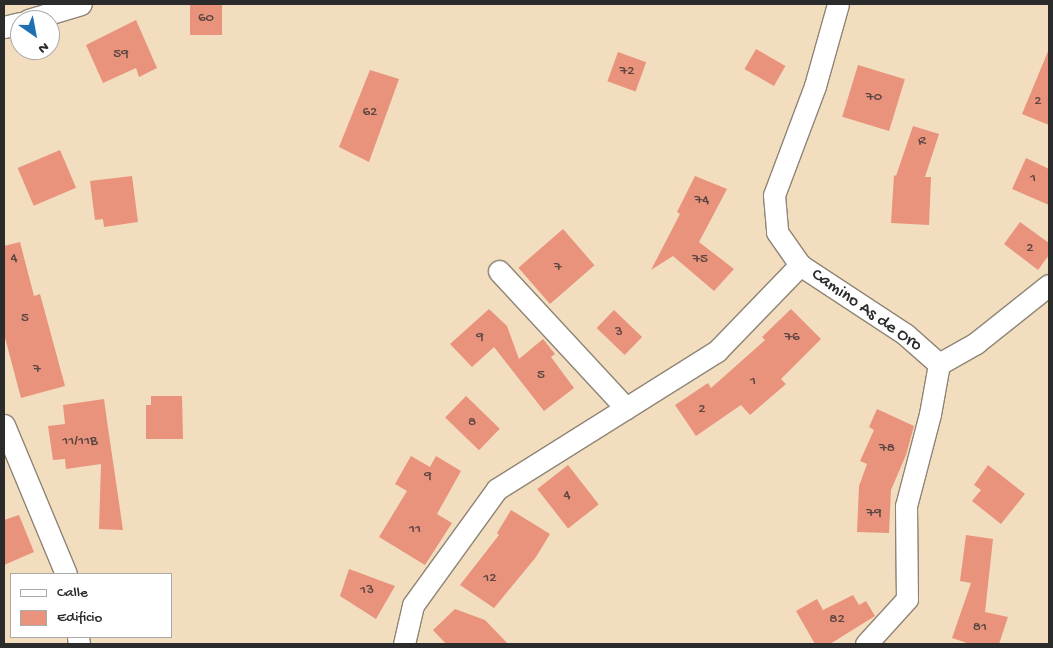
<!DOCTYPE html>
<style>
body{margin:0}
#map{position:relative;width:1053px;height:648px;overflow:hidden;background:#f2ddbf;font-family:"Gochi Hand",sans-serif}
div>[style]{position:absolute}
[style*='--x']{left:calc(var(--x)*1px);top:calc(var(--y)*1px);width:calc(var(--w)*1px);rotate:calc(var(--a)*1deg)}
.building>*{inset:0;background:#e9937d;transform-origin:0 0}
.roads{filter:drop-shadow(1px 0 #8e8475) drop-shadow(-1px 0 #8e8475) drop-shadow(0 1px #8e8475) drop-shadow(0 -1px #8e8475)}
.street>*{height:21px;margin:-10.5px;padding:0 10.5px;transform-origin:10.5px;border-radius:10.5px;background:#fff}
span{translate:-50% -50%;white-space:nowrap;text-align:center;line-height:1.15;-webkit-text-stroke:4px #fff;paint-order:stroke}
.number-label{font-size:15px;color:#5a4540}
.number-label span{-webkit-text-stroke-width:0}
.street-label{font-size:18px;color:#2b2b2b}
.frame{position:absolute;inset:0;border:5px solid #2b2b2b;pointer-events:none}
.legend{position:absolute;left:10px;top:573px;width:162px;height:65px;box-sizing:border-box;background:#fff;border:1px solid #aaa;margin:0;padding:6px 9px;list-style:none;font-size:15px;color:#2b2b2b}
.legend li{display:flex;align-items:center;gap:10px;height:25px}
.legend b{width:25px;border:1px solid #aaa}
.north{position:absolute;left:10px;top:10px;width:50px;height:50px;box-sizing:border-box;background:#fff;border:1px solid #aaa;border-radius:50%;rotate:147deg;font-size:14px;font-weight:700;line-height:20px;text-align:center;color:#2b2b2b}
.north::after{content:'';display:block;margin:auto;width:18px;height:22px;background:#1f6fb2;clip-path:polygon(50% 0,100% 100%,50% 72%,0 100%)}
</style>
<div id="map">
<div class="building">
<i style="left:190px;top:4px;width:32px;height:31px"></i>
<i style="clip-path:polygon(136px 20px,157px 68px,139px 77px,136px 68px,103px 83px,86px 45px)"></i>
<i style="left:756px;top:49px;width:34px;height:23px;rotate:30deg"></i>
<i style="clip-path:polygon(1049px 49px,1049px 125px,1022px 114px)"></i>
<i style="left:618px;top:52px;width:30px;height:31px;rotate:20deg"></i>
<i style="left:858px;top:65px;width:49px;height:54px;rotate:17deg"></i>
<i style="clip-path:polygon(370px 70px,399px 79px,369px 162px,339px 147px)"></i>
<i style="clip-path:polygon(913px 126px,939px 134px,925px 177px,931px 177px,929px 225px,891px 223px,894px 175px,896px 176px)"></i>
<i style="left:60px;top:150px;width:41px;height:46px;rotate:67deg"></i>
<i style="clip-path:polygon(1026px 158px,1049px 169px,1049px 205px,1012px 189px)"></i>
<i style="clip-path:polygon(132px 176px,138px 222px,104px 227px,103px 219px,95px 220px,90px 181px)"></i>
<i style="clip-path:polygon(695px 176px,727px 189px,699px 242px,734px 269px,714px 291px,673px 256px,651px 270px,680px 214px,677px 212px)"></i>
<i style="clip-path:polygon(1020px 222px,1049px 243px,1049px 255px,1038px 270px,1004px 244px)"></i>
<i style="left:563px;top:229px;width:48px;height:59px;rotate:49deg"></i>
<i style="clip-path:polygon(20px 242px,34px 296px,40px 294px,65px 386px,21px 398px,4px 334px,4px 246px)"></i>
<i style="clip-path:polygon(489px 309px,507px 326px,519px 359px,543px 339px,555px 354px,551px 357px,574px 388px,544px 411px,494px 347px,472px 367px,450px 344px)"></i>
<i style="clip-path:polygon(791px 309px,821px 339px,781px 379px,786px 384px,750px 415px,741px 405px,696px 436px,675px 405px,708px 383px,711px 388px,765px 340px,762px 337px)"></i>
<i style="left:614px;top:310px;width:39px;height:25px;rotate:44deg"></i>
<i style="clip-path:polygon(151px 396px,182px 396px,183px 439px,146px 439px,146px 405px,151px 405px)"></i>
<i style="left:466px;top:396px;width:47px;height:30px;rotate:44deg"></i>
<i style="clip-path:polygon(104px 399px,107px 421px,123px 530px,99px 529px,101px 464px,66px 469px,65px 459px,53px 460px,48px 426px,65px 424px,63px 405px)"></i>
<i style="clip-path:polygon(877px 409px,914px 426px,906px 455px,891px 490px,889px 533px,857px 532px,859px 486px,867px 464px,860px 461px,874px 430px,869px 427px)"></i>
<i style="clip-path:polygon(411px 456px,430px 467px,436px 456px,461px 471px,437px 514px,452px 523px,425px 565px,379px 537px,407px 491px,395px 484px)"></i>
<i style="left:568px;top:465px;width:50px;height:39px;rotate:52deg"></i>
<i style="clip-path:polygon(988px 465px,1025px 494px,1001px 524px,972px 501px,981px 490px,974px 485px)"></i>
<i style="clip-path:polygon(511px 510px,550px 534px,536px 557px,494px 608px,460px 585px,499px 535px,497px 533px)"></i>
<i style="clip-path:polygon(19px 515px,34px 552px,4px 565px,4px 520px)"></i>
<i style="clip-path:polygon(966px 535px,993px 539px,985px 612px,1008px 617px,999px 644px,970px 644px,952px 638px,971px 583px,960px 581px)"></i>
<i style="clip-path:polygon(349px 569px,395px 586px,376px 619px,340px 596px)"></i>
<i style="clip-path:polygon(853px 595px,859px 605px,866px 601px,875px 616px,830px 644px,815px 644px,796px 611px,817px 599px,823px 610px)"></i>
<i style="clip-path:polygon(455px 609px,485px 620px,508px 644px,446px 644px,433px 630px)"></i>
</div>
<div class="roads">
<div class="street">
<i style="--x:838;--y:4;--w:85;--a:105.7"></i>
<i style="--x:815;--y:86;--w:116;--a:110.6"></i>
<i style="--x:774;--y:195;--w:37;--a:85"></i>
<i style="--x:777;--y:232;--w:40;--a:55.1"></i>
<i style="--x:800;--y:265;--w:126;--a:33.3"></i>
<i style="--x:905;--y:334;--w:45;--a:41.4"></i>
<i style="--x:939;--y:364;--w:51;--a:100.2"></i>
<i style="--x:930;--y:414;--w:95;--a:104.6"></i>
<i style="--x:906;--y:506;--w:93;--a:89.4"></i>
<i style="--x:907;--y:599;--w:61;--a:132.3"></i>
<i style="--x:28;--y:20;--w:55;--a:-16.8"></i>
<i style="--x:4;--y:27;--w:16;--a:-14"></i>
<i style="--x:499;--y:271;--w:187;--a:47.2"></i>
<i style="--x:939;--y:364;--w:43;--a:-29.6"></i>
<i style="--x:976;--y:343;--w:93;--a:-38.5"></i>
<i style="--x:4;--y:425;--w:161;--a:67.4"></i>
<i style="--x:78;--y:637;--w:7;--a:82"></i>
<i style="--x:404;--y:644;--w:40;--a:-77"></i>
<i style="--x:413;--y:605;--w:143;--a:-54.1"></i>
<i style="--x:497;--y:489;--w:260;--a:-32.1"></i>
<i style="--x:717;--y:351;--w:120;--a:-46"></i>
</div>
</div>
<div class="number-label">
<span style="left:206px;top:19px">60</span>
<span style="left:121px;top:55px">59</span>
<span style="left:627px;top:72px">72</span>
<span style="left:874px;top:98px">70</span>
<span style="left:1038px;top:102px">2</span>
<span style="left:370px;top:113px">62</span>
<span style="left:922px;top:142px">R</span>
<span style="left:1033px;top:179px">1</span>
<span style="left:702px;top:201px">74</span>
<span style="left:1030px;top:249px">2</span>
<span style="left:14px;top:259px">4</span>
<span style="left:700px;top:260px">75</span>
<span style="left:558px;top:268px">7</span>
<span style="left:25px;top:319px">5</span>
<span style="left:619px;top:333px">3</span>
<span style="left:480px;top:338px">9</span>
<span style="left:792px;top:338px">76</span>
<span style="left:37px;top:370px">7</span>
<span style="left:541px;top:376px">5</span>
<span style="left:753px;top:382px">1</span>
<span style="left:702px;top:410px">2</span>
<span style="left:472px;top:423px">8</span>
<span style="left:80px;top:442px">11/11B</span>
<span style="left:887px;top:449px">78</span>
<span style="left:428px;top:477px">9</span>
<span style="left:567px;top:496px">4</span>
<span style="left:874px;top:514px">79</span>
<span style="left:415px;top:530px">11</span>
<span style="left:490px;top:579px">12</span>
<span style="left:367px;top:591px">13</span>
<span style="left:837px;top:620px">82</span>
<span style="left:980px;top:628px">81</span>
</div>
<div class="street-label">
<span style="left:866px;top:311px;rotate:35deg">Camino As de Oro</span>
</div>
<div class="frame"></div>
<ul class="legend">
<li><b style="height:6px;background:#fff"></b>Calle</li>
<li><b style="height:14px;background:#e9937d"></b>Edificio</li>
</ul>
<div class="north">N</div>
</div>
